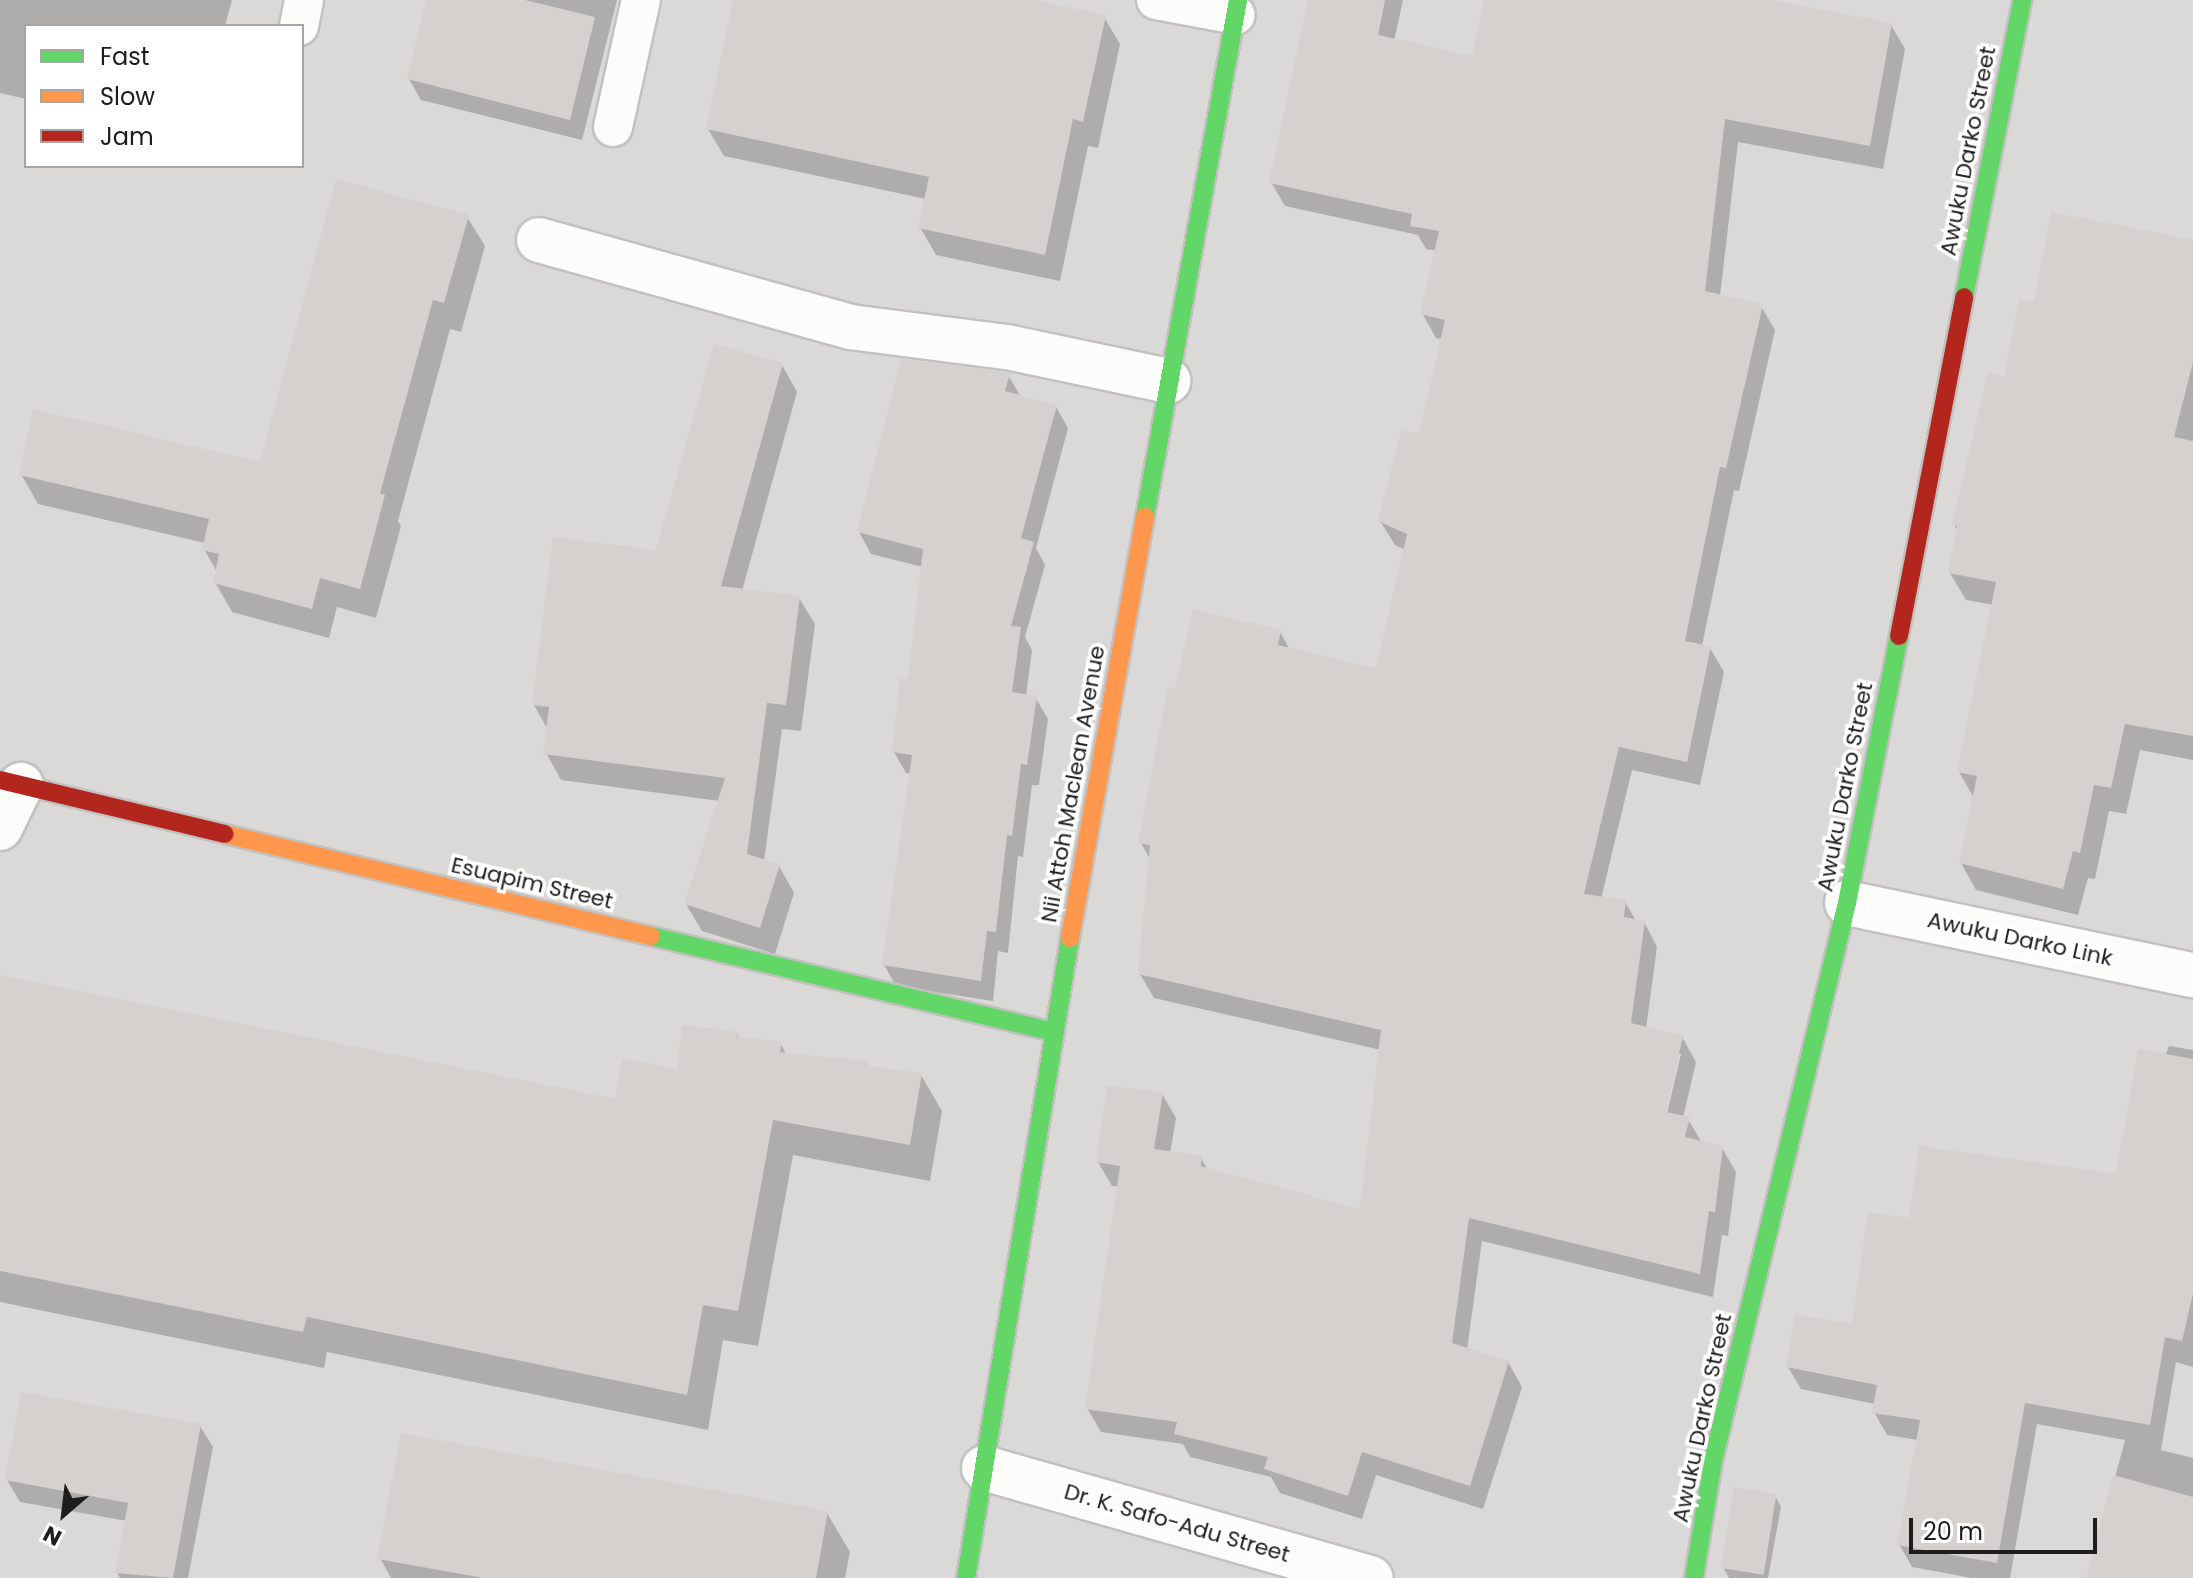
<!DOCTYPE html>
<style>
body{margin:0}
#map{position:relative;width:2193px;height:1578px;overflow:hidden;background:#ebe9e6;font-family:Poppins,sans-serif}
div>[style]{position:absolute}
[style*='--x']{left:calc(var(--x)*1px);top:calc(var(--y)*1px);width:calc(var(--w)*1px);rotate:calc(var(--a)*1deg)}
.residential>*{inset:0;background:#dad9d7}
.shadow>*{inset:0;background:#0003}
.building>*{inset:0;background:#d4d1ce;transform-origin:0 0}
.roads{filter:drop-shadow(2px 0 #c2c1c0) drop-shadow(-2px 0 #c2c1c0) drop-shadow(0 2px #c2c1c0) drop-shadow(0 -2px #c2c1c0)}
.lane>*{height:38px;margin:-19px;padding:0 19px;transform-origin:19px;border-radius:19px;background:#fcfcfb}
.street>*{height:44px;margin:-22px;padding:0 22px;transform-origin:22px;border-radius:22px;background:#fcfcfb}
.fast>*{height:18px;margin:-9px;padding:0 9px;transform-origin:9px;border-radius:9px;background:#63d668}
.slow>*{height:18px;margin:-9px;padding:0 9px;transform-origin:9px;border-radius:9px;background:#ff974d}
.jam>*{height:18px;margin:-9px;padding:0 9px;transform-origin:9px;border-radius:9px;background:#b3261e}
span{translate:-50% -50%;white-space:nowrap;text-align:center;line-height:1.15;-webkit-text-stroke:7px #fff;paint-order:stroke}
.street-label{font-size:22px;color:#1d1d1d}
.legend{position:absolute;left:24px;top:24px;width:280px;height:144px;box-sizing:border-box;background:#fff;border:2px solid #a5a5a5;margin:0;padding:10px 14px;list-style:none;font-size:24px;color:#1d1d1d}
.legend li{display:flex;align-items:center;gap:16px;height:40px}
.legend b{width:40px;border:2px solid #a5a5a5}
.north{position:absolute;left:24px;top:1474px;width:80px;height:80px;-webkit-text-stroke:6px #fff;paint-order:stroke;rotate:208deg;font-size:22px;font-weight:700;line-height:32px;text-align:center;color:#1d1d1d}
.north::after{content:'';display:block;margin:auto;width:28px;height:36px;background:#1d1d1d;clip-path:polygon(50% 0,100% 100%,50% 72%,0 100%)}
.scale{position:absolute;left:1909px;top:1518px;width:188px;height:36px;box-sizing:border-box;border:4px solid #1d1d1d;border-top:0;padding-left:10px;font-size:24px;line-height:28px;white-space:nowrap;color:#1d1d1d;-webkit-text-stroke:6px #fff;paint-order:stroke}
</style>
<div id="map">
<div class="residential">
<i style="clip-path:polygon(evenodd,0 0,2193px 0,2193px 1578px,0 1578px,0 0,26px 26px,302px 26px,302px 166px,26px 166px,26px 26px)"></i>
</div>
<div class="shadow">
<i style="clip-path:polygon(0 0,232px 0,225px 26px,26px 26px,26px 99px,0 93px)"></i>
<i style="clip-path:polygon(429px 0,617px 0,582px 140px,421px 100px,409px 79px)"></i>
<i style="clip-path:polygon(742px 0,1023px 0,1104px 17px,1120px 44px,1098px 148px,1088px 146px,1060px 281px,936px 255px,920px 227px,926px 199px,724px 156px,708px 129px)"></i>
<i style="clip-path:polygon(evenodd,1310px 0,1403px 0,1394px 41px,1474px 58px,1486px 0,1760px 0,1891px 25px,1905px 49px,1883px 169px,1738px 142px,1720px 296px,1761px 306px,1775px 330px,1739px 491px,1734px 490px,1702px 646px,1710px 648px,1724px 672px,1700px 785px,1632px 770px,1601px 899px,1625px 902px,1636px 921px,1644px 922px,1657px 947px,1646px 1029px,1682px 1037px,1696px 1062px,1683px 1118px,1688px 1119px,1702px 1143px,1722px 1148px,1736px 1172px,1728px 1236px,1722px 1235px,1713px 1297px,1482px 1241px,1467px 1350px,1508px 1362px,1522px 1387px,1483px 1509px,1376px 1475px,1362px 1519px,1280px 1493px,1271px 1477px,1190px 1457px,1183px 1444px,1101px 1432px,1087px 1408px,1119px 1187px,1112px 1186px,1098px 1162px,1162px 1094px,1176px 1118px,1170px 1154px,1201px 1158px,1208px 1170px,1362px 1211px,1381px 1050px,1154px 998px,1140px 974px,1151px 861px,1141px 843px,1177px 691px,1280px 632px,1290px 650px,1377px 670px,1405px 550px,1395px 545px,1380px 521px,1420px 437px,1443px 339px,1436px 338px,1422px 313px,1437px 251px,1426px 249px,1418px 235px,1285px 206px,1271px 182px,1310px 0,1677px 1054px,1681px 1054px,1665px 1122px,1661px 1121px,1677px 1054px)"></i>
<i style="clip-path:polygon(467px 217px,485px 246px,461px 332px,450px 329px,398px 521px,401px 526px,376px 618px,337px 607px,329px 638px,232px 612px,215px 582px,217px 572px,204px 549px,205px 543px,38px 504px,21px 474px,262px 465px)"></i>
<i style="clip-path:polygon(2193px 242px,2193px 760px,2140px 750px,2126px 814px,2109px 811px,2095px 879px,2088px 878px,2078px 915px,1976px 890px,1961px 863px,1974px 798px,1959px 772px,1994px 605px,1966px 600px,1950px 573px,1958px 532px,1954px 524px,2036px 304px)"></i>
<i style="clip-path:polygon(782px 365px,797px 392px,742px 591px,799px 598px,815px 624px,801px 731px,782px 729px,764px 861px,779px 866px,794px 893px,775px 954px,702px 931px,686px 904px,720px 801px,561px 780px,546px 753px,548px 730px,534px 705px,658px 553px)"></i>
<i style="clip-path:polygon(1008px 375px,1021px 397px,1056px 407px,1068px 428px,1036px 548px,1045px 565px,1025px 637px,1032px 650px,1026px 696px,1035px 697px,1048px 719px,1039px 785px,1032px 785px,1023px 857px,1018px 856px,1008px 953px,998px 951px,993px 1001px,896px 986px,884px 965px,911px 774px,906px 773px,894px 752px,910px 681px,923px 567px,871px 554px,859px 532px)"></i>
<i style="clip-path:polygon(0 1009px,617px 1101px,679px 1071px,737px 1034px,740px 1039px,780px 1043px,787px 1055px,866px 1063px,870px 1069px,921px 1075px,942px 1111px,930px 1181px,793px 1155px,758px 1346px,723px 1340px,708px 1430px,327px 1352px,324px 1368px,0 1302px)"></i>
<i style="clip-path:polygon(2169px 1046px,2193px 1050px,2193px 1367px,2176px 1362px,2161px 1450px,2193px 1458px,2193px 1578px,2088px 1578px,2125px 1440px,2037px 1424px,2010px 1578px,1972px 1578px,1912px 1567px,1899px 1544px,1918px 1440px,1887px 1435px,1874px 1412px,1875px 1404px,1801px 1389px,1788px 1367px,1854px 1326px,1910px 1221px,2118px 1176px)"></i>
<i style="clip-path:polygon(200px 1426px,213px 1447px,188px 1578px,120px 1578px,117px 1573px,127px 1521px,20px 1502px,7px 1480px)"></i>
<i style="clip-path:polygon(1775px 1496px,1781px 1507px,1768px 1578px,1729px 1578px,1723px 1567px)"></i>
<i style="clip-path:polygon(827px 1513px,850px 1552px,845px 1578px,391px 1578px,380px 1558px)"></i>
</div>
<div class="building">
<i style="clip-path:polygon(426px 0,525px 0,595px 17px,570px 120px,407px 79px)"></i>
<i style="clip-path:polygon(733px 0,1033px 0,1106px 15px,1083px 122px,1073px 119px,1045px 255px,918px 228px,929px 177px,706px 129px)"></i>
<i style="clip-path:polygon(1308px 0,1385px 0,1378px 35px,1472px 56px,1484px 0,1771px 0,1892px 23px,1870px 146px,1725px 119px,1705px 291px,1763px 304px,1726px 468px,1720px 467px,1685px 641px,1711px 646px,1687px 762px,1619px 747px,1584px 894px,1626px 900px,1624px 917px,1645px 921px,1631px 1023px,1683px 1036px,1666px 1112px,1690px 1117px,1685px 1137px,1723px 1146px,1715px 1212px,1709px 1211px,1700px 1274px,1469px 1218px,1452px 1343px,1509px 1361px,1470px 1486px,1362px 1452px,1348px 1496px,1264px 1469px,1268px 1457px,1174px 1434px,1177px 1422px,1085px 1409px,1120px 1166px,1096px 1162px,1107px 1086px,1163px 1092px,1154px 1149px,1202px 1156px,1201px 1166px,1360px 1209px,1381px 1030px,1138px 974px,1150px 845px,1138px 843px,1168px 687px,1175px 689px,1193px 609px,1281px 630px,1278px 645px,1376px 668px,1407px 534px,1378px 521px,1401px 430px,1419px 434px,1445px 320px,1420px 314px,1439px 231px,1410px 226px,1412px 214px,1269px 183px)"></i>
<i style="clip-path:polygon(336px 179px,469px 215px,444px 303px,433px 300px,380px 493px,385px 495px,360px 589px,320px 578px,312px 609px,213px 583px,219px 554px,202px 550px,209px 519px,19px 475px,33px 409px,260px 462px)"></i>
<i style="clip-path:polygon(2051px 212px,2193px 240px,2193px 362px,2174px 437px,2193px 441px,2193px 736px,2125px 724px,2111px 788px,2094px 785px,2080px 853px,2073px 851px,2063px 889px,1959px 863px,1977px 776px,1957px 772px,1996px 582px,1948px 573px,1957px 526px,1952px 524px,1988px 372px,2004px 376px,2019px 299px,2034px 302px)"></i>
<i style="clip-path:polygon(714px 344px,783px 363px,721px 586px,800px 596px,786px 705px,767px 703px,747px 854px,780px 864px,760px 928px,684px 904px,725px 778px,543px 754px,549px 707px,532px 705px,553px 537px,656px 550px)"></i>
<i style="clip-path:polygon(901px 359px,1010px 373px,1005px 391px,1057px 405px,1021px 538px,1034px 542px,1011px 626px,1021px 627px,1012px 692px,1037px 696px,1027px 765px,1021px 764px,1012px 836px,1007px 835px,996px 932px,987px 931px,981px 981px,882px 965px,912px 755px,892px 752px,900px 678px,908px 679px,923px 549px,857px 532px)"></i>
<i style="clip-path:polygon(0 975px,615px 1099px,622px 1058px,677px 1069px,682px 1025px,738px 1032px,737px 1037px,782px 1041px,780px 1052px,867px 1061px,867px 1066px,922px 1073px,910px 1145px,773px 1120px,738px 1311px,703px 1305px,687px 1395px,307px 1317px,303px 1332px,0 1271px)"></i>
<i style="clip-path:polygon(2138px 1049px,2193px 1059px,2193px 1293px,2182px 1341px,2165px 1337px,2150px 1425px,2025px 1403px,1997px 1563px,1897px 1545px,1920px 1420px,1872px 1413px,1877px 1385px,1786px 1367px,1795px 1314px,1852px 1324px,1868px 1212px,1909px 1218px,1919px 1146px,2116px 1174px)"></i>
<i style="clip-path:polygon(21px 1392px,201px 1424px,173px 1578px,115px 1573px,128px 1503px,5px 1480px)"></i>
<i style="clip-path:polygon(401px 1433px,828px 1511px,816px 1578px,484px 1578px,377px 1559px)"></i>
<i style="clip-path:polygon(2113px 1475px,2193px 1497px,2193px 1578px,2086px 1578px)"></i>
<i style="left:1734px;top:1487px;width:43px;height:82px;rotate:9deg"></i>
</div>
<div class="roads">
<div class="lane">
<i style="--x:1156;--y:0;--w:81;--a:10.6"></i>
<i style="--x:299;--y:26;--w:26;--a:-79"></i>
<i style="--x:613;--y:127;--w:130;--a:-77.6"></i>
</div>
<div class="street">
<i style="--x:539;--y:240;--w:323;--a:15.6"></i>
<i style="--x:850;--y:327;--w:158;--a:7.3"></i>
<i style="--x:1007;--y:347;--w:165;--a:11.9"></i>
<i style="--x:0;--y:828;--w:48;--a:-64"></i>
<i style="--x:1847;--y:903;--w:353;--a:11.8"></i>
<i style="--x:984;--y:1468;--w:402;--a:15.9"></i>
</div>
<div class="fast">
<i style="--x:1964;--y:297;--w:303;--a:-78.9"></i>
<i style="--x:1145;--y:517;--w:525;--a:-79.8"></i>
<i style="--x:651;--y:936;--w:413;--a:13.4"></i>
<i style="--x:966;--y:1578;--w:648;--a:-80.77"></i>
<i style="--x:1694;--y:1578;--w:119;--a:-80.8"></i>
<i style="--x:1713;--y:1461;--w:574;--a:-76.5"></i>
<i style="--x:1847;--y:903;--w:272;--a:-79"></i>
</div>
<div class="slow">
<i style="--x:225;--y:834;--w:438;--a:13.5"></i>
<i style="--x:1070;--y:938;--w:428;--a:-79.9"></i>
</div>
<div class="jam">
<i style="--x:1899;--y:636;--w:345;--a:-79.1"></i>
<i style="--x:0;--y:780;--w:231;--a:13.5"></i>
</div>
</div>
<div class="street-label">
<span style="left:1968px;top:151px;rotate:-79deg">Awuku Darko Street</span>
<span style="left:1073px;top:784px;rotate:-80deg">Nii Attoh Maclean Avenue</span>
<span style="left:1845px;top:787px;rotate:-79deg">Awuku Darko Street</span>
<span style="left:532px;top:883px;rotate:13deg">Esuapim Street</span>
<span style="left:2020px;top:939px;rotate:12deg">Awuku Darko Link</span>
<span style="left:1702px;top:1418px;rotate:-78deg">Awuku Darko Street</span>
<span style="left:1177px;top:1523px;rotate:16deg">Dr. K. Safo-Adu Street</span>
</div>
<ul class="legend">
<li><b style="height:10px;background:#63d668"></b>Fast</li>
<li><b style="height:10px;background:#ff974d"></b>Slow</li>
<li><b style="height:10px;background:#b3261e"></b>Jam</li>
</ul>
<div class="north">N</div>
<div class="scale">20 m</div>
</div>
